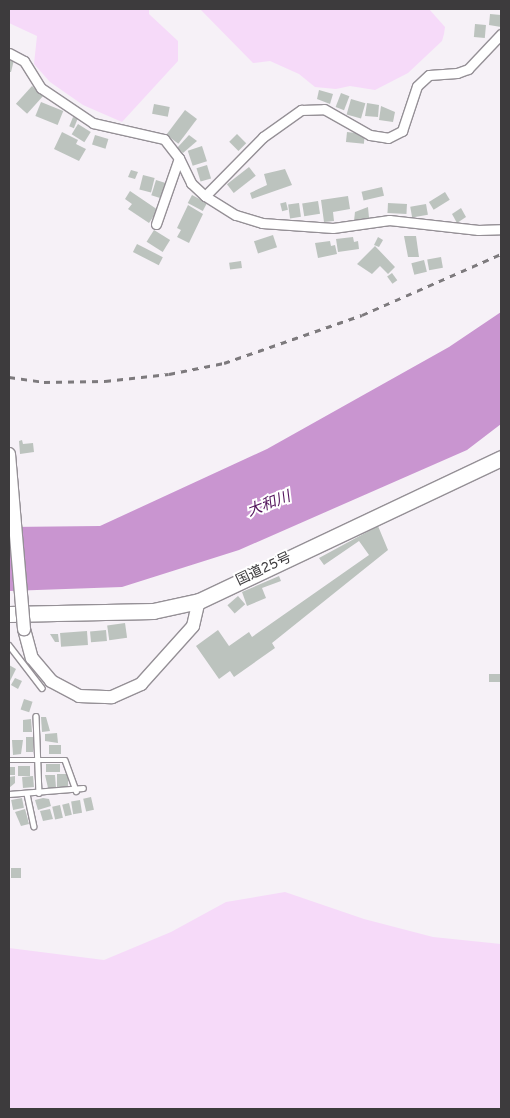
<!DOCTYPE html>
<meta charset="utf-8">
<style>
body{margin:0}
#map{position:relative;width:510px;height:1118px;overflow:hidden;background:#f6f1f7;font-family:Overpass,"Noto Sans JP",sans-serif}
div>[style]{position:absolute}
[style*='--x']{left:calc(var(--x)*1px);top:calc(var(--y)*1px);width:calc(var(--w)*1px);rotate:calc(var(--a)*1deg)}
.green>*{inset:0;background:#f6daf9}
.water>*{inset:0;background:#c995d0}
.building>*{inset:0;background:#bcc3be;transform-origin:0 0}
.roads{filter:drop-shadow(1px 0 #959096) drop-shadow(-1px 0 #959096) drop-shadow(0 1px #959096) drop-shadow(0 -1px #959096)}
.lane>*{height:4.5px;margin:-2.25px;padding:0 2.25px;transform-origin:2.25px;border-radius:2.25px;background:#fff}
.street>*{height:9px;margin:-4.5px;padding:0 4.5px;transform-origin:4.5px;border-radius:4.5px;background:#fff}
.secondary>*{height:12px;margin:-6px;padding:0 6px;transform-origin:6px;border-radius:6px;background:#fff}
.highway>*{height:15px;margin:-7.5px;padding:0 7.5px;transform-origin:7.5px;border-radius:7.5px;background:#fff}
.rail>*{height:3px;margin-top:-1.5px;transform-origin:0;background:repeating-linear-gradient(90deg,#7d7a7d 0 6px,transparent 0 12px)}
.bridges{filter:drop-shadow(1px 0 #959096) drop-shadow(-1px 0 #959096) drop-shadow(0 1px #959096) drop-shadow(0 -1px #959096)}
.secondary-bridge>*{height:12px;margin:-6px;padding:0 6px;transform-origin:6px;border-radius:6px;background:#fff}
span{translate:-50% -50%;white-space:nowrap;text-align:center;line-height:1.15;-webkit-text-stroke:4px #fff;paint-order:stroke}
.street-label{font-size:14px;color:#3d3b3d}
.water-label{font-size:15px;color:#53145c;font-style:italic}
.frame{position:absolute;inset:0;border:10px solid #3d3b3d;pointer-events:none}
</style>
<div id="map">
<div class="green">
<i style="clip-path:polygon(9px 9px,149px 9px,149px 14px,178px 41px,178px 61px,122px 122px,83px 105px,50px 82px,34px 64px,37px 36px,9px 23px)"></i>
<i style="clip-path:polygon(200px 9px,429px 9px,445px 27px,444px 34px,442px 41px,408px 73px,375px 90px,350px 86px,336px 89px,315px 87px,299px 74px,270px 61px,253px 63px)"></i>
<i style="clip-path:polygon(285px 892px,364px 919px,433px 937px,501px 944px,501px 1109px,9px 1109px,9px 948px,104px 960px,171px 932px,226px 902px)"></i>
</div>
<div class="water">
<i style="clip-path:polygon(501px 312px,501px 424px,467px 450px,239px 550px,122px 587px,9px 591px,9px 527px,100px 526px,267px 449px,449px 347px)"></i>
</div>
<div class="building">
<i style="clip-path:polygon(490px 14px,501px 15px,501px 27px,489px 25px)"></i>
<i style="left:475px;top:24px;width:11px;height:13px;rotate:5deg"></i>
<i style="clip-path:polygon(9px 59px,14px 60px,11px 72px,9px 72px)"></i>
<i style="left:32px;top:86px;width:15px;height:24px;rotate:42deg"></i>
<i style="clip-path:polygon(319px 90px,333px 94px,330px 104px,317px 99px)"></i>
<i style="left:341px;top:93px;width:9px;height:15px;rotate:21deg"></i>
<i style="left:351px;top:99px;width:15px;height:16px;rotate:16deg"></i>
<i style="left:41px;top:102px;width:24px;height:15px;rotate:22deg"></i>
<i style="clip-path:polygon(367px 103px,379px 105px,378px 117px,365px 116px)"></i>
<i style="left:154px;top:104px;width:16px;height:10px;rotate:11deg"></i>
<i style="clip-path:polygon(381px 106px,395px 112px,393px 122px,379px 120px)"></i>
<i style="left:185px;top:110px;width:15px;height:31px;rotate:37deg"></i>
<i style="left:73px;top:117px;width:5px;height:10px;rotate:22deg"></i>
<i style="left:78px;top:124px;width:15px;height:12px;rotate:32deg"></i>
<i style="clip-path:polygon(62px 132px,78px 140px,76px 144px,86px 149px,79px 161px,54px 149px)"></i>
<i style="left:347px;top:132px;width:18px;height:10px;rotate:6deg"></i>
<i style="left:237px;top:134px;width:13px;height:11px;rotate:45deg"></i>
<i style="left:95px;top:135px;width:14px;height:10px;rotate:17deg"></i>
<i style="clip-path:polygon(189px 135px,197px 141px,183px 153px,177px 148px)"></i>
<i style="left:202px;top:146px;width:16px;height:15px;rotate:72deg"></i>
<i style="left:207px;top:165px;width:14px;height:11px;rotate:73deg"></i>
<i style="left:249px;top:167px;width:11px;height:28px;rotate:52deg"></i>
<i style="clip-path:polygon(285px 169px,292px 185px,252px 199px,250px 193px,267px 185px,264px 174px)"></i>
<i style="clip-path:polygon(131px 170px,138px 172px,135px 179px,128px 177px)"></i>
<i style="left:143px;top:175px;width:12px;height:15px;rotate:14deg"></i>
<i style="left:156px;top:180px;width:10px;height:16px;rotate:17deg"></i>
<i style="left:382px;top:187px;width:9px;height:21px;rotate:77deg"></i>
<i style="clip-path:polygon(130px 191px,158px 210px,149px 223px,128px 209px,132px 204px,125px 199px)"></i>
<i style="left:445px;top:192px;width:9px;height:19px;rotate:58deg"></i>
<i style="left:192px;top:195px;width:17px;height:9px;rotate:28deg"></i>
<i style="clip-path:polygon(348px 196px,350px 209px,333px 212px,334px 221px,324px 222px,321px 200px)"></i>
<i style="left:318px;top:201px;width:13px;height:16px;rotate:81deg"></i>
<i style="left:286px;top:202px;width:8px;height:6px;rotate:76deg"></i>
<i style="left:299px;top:203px;width:14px;height:11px;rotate:82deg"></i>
<i style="left:388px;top:203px;width:19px;height:10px;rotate:3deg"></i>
<i style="left:426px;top:204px;width:11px;height:16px;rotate:80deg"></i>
<i style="clip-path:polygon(188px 205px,203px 214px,189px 243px,177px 237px,181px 230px,177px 228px)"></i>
<i style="clip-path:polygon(368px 207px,369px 218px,354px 221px,355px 212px)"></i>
<i style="clip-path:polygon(461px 208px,466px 217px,457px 223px,452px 214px)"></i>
<i style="left:154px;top:230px;width:19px;height:14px;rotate:32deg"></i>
<i style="left:273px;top:235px;width:13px;height:20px;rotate:72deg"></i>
<i style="clip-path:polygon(404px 236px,416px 236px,419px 257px,408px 257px)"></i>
<i style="clip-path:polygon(353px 237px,354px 242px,358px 241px,359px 249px,338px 252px,336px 239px)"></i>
<i style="clip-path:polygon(378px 237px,383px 240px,379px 247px,374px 245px)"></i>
<i style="clip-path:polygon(330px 241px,331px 246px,335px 245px,337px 254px,318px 258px,315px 243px)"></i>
<i style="left:137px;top:244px;width:29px;height:9px;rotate:27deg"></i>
<i style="clip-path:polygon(375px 246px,395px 267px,388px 274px,380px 266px,372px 274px,357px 264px)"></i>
<i style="left:441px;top:257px;width:11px;height:14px;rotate:80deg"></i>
<i style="left:424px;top:260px;width:12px;height:13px;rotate:76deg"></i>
<i style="left:241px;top:261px;width:7px;height:12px;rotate:82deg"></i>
<i style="left:392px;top:273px;width:9px;height:6px;rotate:54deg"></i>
<i style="clip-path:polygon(22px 440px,23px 444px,33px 443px,34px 452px,20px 454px,19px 441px)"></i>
<i style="clip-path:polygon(378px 526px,388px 550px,272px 643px,275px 648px,234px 677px,230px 671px,219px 679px,196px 646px,218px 630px,229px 646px,249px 632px,252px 637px,369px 555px,359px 541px,324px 565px,319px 558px)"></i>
<i style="clip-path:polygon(279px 576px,281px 581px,262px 588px,266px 598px,247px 606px,242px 592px)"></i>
<i style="left:238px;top:596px;width:11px;height:14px;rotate:49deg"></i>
<i style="left:125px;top:623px;width:15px;height:18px;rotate:82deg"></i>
<i style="left:106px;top:630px;width:11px;height:16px;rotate:85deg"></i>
<i style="left:87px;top:631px;width:14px;height:27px;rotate:86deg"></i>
<i style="clip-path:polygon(50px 634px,58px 634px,59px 642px,55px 642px)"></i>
<i style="clip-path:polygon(9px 665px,16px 669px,9px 683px)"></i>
<i style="left:501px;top:674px;width:8px;height:12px;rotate:90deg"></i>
<i style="clip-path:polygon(15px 678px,22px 681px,18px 689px,11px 685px)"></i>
<i style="left:24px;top:699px;width:9px;height:11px;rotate:18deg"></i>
<i style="clip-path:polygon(41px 717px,46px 717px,50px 731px,42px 732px)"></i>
<i style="clip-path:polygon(31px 719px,32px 732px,23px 732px,23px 720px)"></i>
<i style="clip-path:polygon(57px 733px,58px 743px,45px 741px,45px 734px)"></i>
<i style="left:26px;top:737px;width:7px;height:15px"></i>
<i style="clip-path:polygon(12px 740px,23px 740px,21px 754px,13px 755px)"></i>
<i style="left:61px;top:745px;width:9px;height:12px;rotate:90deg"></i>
<i style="left:60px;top:764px;width:8px;height:14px;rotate:90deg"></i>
<i style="left:18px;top:766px;width:12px;height:10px"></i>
<i style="left:9px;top:767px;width:6px;height:8px"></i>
<i style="left:57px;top:774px;width:11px;height:14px"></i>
<i style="clip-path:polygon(45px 775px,55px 775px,56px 788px,48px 788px)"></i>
<i style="clip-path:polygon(15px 776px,15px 783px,9px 788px,9px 777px)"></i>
<i style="left:33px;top:776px;width:11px;height:11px;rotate:85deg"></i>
<i style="left:91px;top:797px;width:13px;height:8px;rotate:77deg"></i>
<i style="left:22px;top:798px;width:10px;height:11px;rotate:79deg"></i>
<i style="clip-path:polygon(43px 798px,49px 799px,51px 806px,38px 810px,35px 800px)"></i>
<i style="left:80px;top:800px;width:13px;height:9px;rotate:81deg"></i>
<i style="left:69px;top:803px;width:12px;height:7px;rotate:76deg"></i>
<i style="left:60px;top:805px;width:13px;height:8px;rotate:77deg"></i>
<i style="clip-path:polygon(25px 809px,29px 824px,21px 826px,15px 812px)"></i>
<i style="clip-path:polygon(50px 809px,53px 819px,43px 821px,40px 811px)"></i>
<i style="left:11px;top:868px;width:10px;height:10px"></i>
</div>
<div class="roads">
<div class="lane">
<i style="--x:9;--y:645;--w:54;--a:52.5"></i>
<i style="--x:36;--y:716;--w:77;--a:87.8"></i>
<i style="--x:9;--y:760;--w:56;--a:0"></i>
<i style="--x:65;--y:760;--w:33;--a:70"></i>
<i style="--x:9;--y:794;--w:74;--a:-4.6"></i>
<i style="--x:27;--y:794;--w:33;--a:78"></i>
</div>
<div class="street">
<i style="--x:9;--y:53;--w:17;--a:28"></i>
<i style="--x:24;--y:61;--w:32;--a:58"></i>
<i style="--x:41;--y:88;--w:63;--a:33.9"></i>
<i style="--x:93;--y:123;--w:73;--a:12.7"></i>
<i style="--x:164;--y:139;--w:24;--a:52"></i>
<i style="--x:179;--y:158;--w:70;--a:109.2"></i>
<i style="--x:179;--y:158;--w:28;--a:64"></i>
<i style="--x:191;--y:183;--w:19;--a:43"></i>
<i style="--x:205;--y:196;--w:36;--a:32"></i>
<i style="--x:236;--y:215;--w:27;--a:17"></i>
<i style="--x:262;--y:223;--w:71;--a:4"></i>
<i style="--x:333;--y:228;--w:57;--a:-8.1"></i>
<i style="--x:389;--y:220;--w:90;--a:6.4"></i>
<i style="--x:478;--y:230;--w:23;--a:-2"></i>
<i style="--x:205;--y:196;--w:83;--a:-45.5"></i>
<i style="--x:263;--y:137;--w:47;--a:-35.4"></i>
<i style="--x:301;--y:110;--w:23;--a:-2"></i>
<i style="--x:324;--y:109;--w:53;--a:29.5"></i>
<i style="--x:370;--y:135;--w:18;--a:9"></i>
<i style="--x:388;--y:138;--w:16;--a:-27"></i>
<i style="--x:402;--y:131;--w:47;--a:-71.6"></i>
<i style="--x:417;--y:86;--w:16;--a:-43"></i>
<i style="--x:429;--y:75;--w:28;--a:-4"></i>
<i style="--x:457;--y:73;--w:12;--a:-20"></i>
<i style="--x:468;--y:69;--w:48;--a:-46.7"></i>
</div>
<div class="secondary">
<i style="--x:24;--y:629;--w:30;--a:75"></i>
<i style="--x:32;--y:658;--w:30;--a:50"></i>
<i style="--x:51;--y:681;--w:32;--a:28"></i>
<i style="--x:79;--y:696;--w:33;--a:2"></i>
<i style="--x:112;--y:697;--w:32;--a:-24"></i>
<i style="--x:141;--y:684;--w:78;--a:-48.1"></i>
<i style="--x:193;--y:626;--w:26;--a:-77"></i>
</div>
<div class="highway">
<i style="--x:9;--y:614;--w:144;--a:-1.2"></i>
<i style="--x:153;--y:611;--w:47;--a:-12.3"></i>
<i style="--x:199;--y:601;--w:334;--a:-25.3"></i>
</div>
</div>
<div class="rail">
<i style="--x:9;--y:377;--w:35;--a:8"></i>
<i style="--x:44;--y:382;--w:61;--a:-0.9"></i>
<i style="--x:105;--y:381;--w:64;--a:-6.2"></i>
<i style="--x:169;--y:374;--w:56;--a:-11.3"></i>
<i style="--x:224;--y:363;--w:146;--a:-19.2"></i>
<i style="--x:362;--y:315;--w:152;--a:-23.7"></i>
</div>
<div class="bridges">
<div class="secondary-bridge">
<i style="--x:9;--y:454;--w:176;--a:85.1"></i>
</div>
</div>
<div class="street-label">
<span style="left:264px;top:570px;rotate:-25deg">国道25号</span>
</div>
<div class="water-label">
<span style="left:269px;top:505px;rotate:-21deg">大和川</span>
</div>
<div class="frame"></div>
</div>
